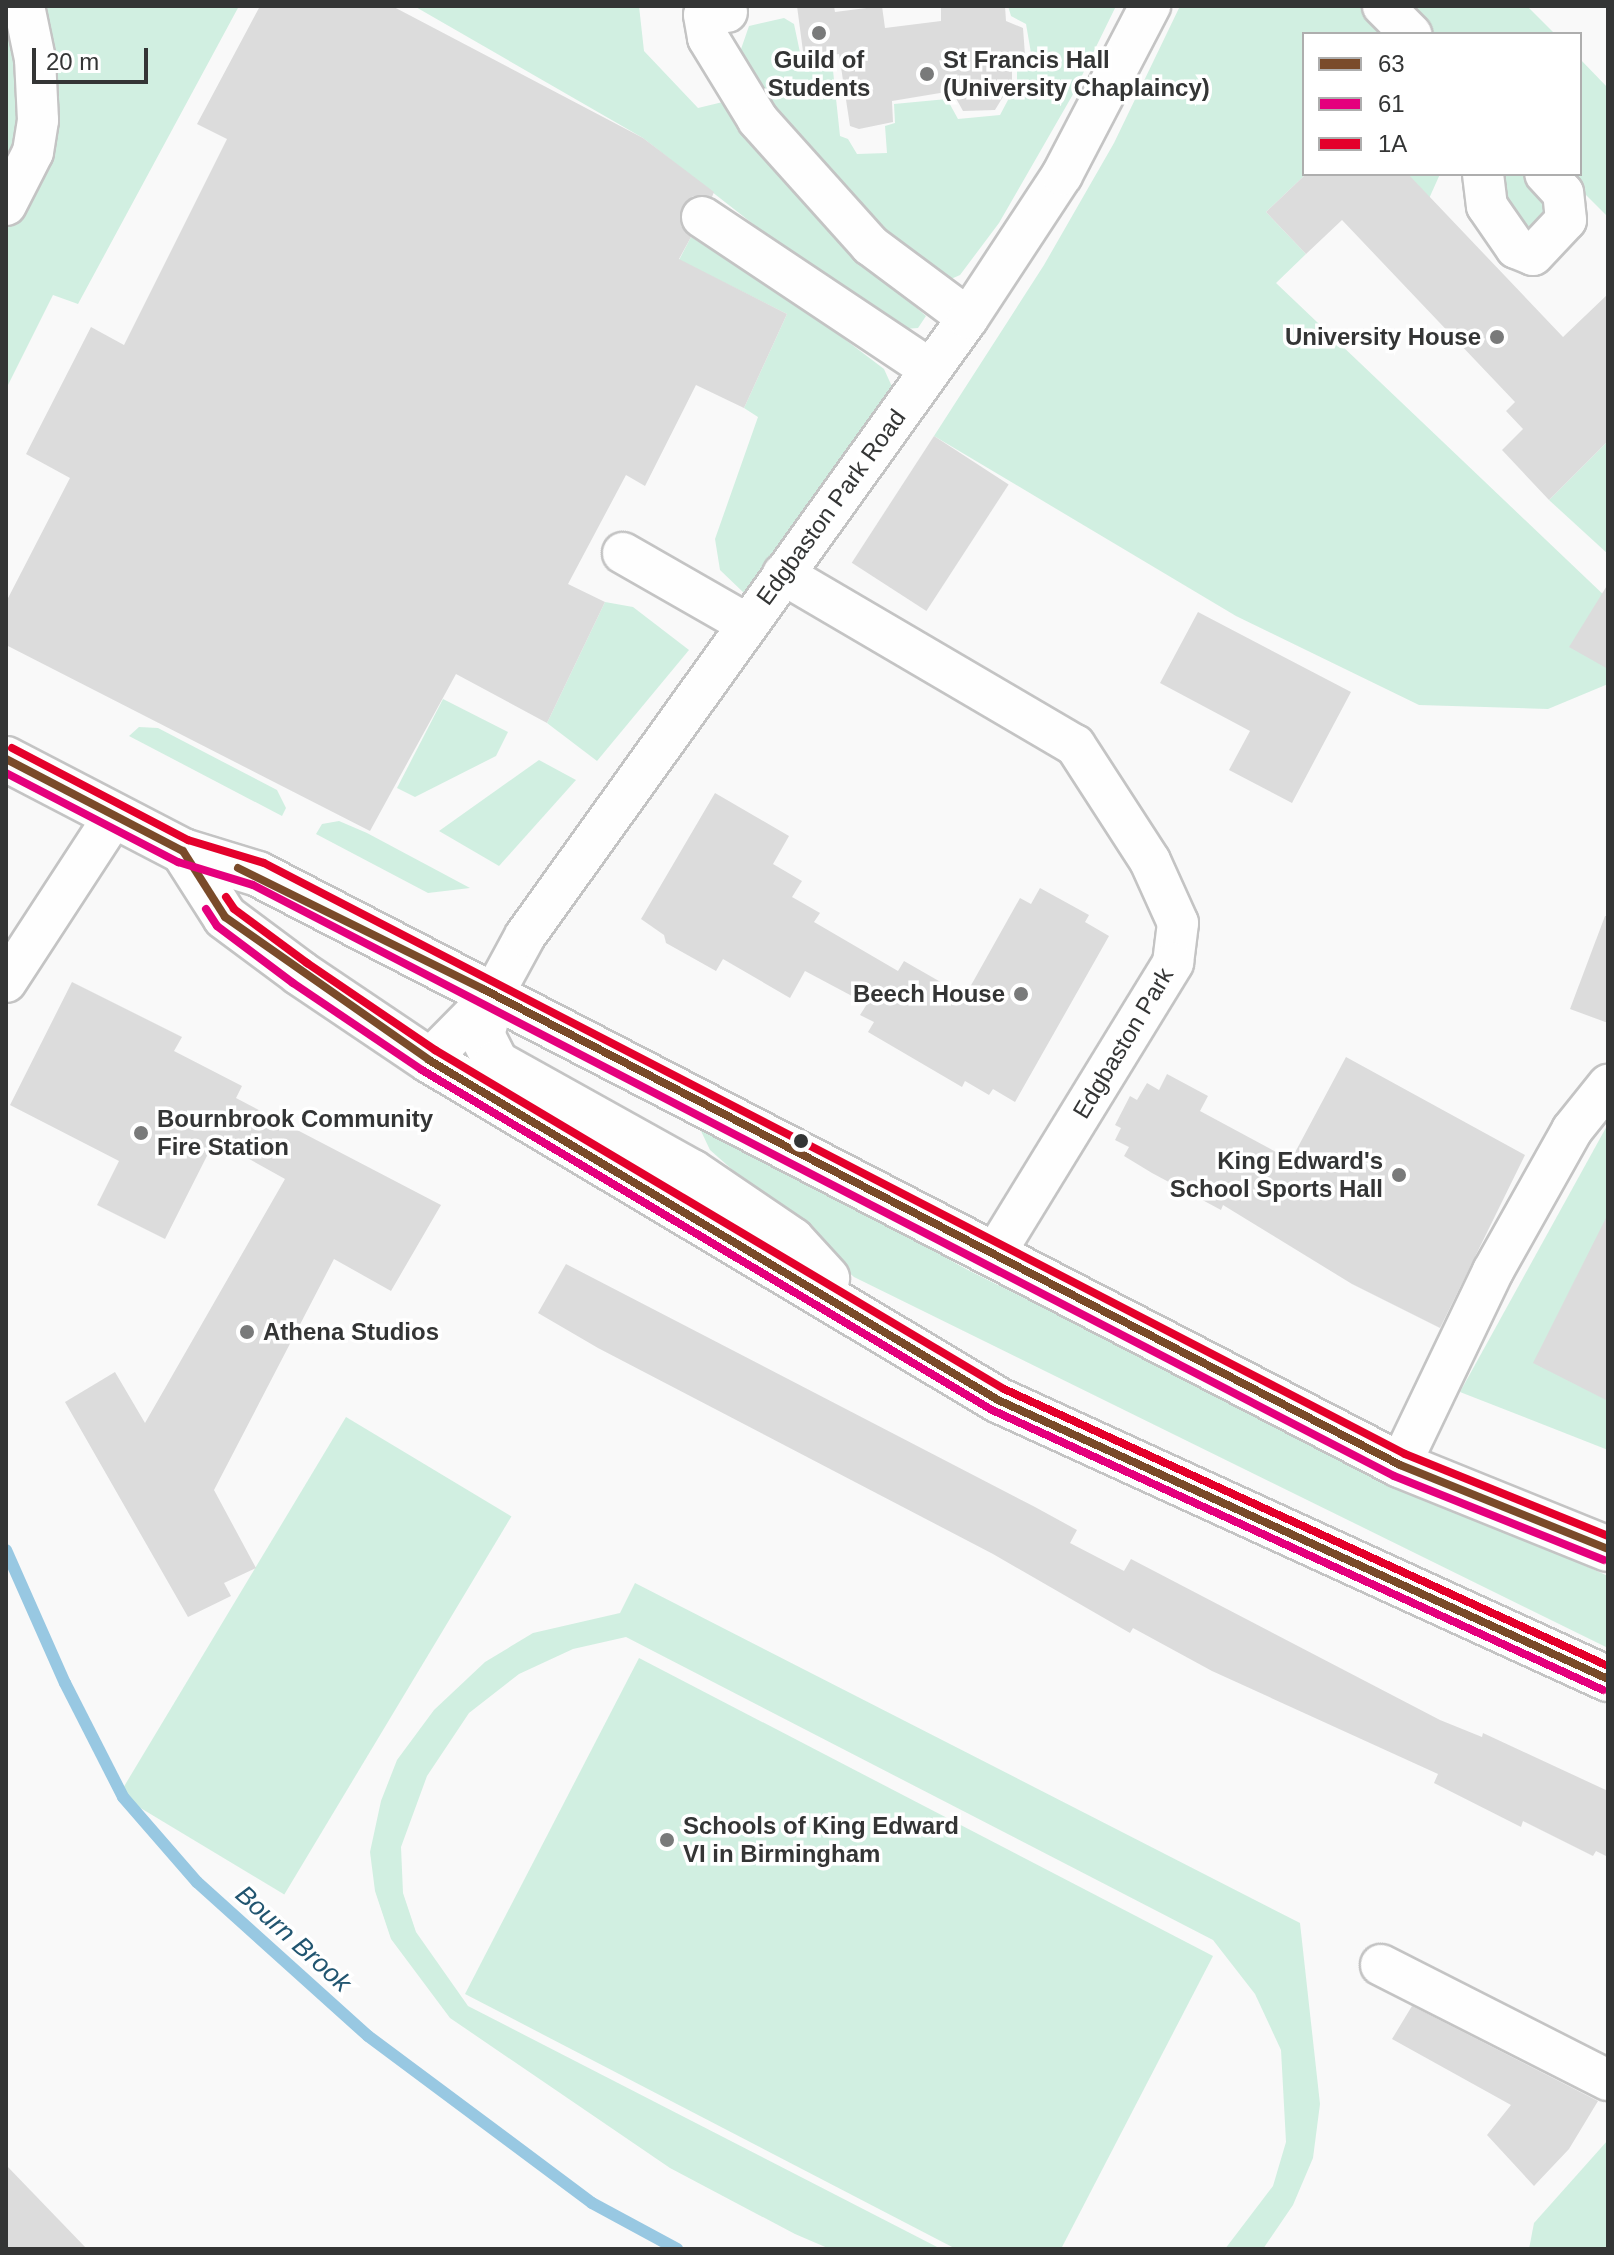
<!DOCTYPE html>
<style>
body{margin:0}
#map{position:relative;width:1614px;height:2255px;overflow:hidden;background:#f9f9f9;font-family:Arial,sans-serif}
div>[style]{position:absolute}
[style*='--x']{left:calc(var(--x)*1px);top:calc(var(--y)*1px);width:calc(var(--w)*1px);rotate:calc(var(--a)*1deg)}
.green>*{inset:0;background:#d1efe1;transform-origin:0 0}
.stream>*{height:12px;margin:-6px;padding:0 6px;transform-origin:6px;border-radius:6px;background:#98c8e2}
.building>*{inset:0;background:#dcdcdc;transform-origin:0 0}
.roads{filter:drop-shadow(2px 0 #c4c4c4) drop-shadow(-2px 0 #c4c4c4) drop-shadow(0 2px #c4c4c4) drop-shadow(0 -2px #c4c4c4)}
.minor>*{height:40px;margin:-20px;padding:0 20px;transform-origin:20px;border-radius:20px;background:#fefefe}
.highway>*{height:44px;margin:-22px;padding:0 22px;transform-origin:22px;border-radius:22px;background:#fefefe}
.bus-1>*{height:8px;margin:-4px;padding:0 4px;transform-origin:4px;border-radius:4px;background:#7a4b2a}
.bus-2>*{height:8px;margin:-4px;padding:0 4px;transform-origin:4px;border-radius:4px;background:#e5007d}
.bus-3>*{height:8px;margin:-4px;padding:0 4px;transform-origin:4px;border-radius:4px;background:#e4002b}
.dots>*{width:22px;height:22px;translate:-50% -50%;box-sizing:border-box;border:4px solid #fff;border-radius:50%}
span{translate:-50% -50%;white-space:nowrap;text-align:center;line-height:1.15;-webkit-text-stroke:7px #fff;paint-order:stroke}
.poi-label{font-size:24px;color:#343535;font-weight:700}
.left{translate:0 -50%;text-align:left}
.right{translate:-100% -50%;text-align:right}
.street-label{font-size:24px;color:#343535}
.water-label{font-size:26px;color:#215570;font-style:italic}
.frame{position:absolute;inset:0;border:8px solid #343535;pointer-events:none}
.legend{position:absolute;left:1302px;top:32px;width:280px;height:144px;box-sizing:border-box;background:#fff;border:2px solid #aeaeae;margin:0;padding:10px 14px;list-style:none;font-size:24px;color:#343535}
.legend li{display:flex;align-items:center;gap:16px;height:40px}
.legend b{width:40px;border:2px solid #aeaeae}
.scale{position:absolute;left:32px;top:48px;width:116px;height:36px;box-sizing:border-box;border:4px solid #343535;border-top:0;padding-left:10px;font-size:24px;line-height:28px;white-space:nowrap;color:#343535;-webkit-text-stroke:6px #fff;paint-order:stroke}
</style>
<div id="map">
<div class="green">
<i style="clip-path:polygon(6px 6px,26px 102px,6px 185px)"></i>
<i style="clip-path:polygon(32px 6px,239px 6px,78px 304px,53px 295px,6px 389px,6px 228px,22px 210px)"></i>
<i style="clip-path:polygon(414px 6px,639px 6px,644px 51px,698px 108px,727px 101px,885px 281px,926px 316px,918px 328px,904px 329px,789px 252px,643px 138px)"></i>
<i style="clip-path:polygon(1008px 6px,1116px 6px,1072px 96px,999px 223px,960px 275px,942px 283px,881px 232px,750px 80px,740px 52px,749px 26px,784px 18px,794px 24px,802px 62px,832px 61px,840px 136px,848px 139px,857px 154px,887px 153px,885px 126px,895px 123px,894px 104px,947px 99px,958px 119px,1000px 115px,1017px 83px,1017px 68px,1031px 53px,1026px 24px,1011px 16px)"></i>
<i style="clip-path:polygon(1180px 6px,1359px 6px,1388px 34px,1304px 34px,1306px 174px,1266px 212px,1306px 254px,1276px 283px,1608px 599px,1608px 684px,1548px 709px,1419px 705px,1236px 616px,934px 436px,1044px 265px,1114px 143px)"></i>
<i style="clip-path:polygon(1397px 6px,1527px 6px,1555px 34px,1425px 34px)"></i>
<i style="clip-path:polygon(1580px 59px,1608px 88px,1608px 217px,1565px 174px,1580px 174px)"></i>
<i style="clip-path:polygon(1396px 174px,1440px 174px,1419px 221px)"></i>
<i style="clip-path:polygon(1500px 174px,1528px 174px,1557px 220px,1541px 228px,1521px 225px,1507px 208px)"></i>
<i style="clip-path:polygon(691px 237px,793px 300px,884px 369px,894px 391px,744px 593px,720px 570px,715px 539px,758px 417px,744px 408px,787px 314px,679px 260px)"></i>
<i style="clip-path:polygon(1608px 441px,1608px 554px,1549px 500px)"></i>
<i style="clip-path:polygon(605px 602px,633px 607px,689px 650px,597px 761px,547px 723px)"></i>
<i style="clip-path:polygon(443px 699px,508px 732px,496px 756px,415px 797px,397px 788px)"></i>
<i style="clip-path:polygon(139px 727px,158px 728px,277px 790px,286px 808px,282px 816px,129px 736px)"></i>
<i style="clip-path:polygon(539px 760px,576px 780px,499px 866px,439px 831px)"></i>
<i style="clip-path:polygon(339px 821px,367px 833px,470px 888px,428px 893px,316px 834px,322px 824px)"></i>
<i style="clip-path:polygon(1608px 1124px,1608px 1450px,1460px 1392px)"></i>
<i style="clip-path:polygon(712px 1127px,966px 1269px,1373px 1472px,1608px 1576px,1608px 1648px,854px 1277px,710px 1150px,701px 1131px)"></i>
<i style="left:346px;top:1417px;width:193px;height:441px;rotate:31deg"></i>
<i style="clip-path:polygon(635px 1583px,1300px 1923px,1320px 2104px,1313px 2158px,1293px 2205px,1263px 2249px,1225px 2249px,1273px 2186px,1286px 2142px,1281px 2050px,1255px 1994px,1213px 1940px,626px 1637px,573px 1649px,519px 1674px,469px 1713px,427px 1776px,401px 1847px,403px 1893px,416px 1932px,468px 2006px,941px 2249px,830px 2249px,795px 2234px,670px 2168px,450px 2018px,391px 1939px,375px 1891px,370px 1852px,381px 1801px,397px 1760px,434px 1710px,485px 1662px,533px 1633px,620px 1613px)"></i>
<i style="clip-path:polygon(639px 1658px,1213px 1956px,1061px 2249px,956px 2249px,465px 1994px)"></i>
<i style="clip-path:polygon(1608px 2140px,1608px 2249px,1529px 2249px,1534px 2223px)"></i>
</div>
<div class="stream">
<i style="--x:6;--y:1550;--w:145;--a:66.1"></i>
<i style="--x:65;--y:1683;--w:128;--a:63"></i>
<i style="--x:123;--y:1797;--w:113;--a:49"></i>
<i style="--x:197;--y:1882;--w:230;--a:42"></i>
<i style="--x:368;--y:2036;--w:279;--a:36.7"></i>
<i style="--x:592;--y:2203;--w:97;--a:28.4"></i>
</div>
<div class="building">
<i style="clip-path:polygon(260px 6px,392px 6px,643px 138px,714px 192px,712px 197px,693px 196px,683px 205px,681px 226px,691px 237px,679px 259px,787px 314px,744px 408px,696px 385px,645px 486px,626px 475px,568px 584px,605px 602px,547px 723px,456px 674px,370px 831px,6px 645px,6px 602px,70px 478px,26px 454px,91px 327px,124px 345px,227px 139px,197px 124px)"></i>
<i style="clip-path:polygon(797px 6px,834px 6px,835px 12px,882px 6px,885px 28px,941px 21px,941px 6px,1005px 6px,1006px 21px,1023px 28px,1025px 55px,1012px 67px,1012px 82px,995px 110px,963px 111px,952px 91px,892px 101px,893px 122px,859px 129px,850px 126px,839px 54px,804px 59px)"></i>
<i style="clip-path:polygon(1306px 174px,1408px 174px,1563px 337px,1608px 294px,1608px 441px,1549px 500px,1502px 450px,1523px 429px,1506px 411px,1515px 402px,1342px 220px,1306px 254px,1266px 212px)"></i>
<i style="left:934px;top:436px;width:89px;height:151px;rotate:33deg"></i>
<i style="clip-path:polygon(1608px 584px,1608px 669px,1569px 647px)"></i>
<i style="clip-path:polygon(1198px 612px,1351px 692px,1292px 803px,1229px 770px,1250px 731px,1160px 683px)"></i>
<i style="clip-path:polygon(715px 793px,789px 836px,773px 864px,802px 881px,792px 897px,820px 913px,814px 922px,898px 971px,904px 961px,965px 996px,1020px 898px,1031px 904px,1040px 888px,1089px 915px,1085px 922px,1109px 936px,1015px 1102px,993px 1089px,989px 1095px,965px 1081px,962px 1087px,868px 1032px,874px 1022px,860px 1015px,867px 1004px,805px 971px,790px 998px,723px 959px,716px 971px,666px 943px,664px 935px,641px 919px)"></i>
<i style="clip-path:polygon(1605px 916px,1608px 916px,1608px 1023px,1570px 1009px)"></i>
<i style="clip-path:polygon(72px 982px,182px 1037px,174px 1051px,242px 1086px,236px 1098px,441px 1205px,391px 1291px,334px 1259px,214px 1490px,256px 1568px,224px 1583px,231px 1596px,188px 1617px,65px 1402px,115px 1372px,145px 1423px,285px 1179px,215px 1140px,165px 1239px,97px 1205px,119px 1161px,10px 1105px)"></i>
<i style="clip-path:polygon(1346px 1057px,1525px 1155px,1440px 1328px,1352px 1284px,1223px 1205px,1221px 1210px,1152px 1173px,1124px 1156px,1129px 1147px,1115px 1140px,1121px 1128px,1115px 1125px,1130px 1096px,1137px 1100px,1147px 1083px,1159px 1090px,1167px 1074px,1208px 1096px,1200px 1111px,1291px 1160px)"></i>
<i style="clip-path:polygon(1608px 1214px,1608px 1401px,1533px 1363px)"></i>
<i style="clip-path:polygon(566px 1264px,1035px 1507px,1077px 1530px,1070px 1543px,1124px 1571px,1131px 1559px,1440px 1720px,1482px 1737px,1483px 1733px,1608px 1791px,1608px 1857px,1596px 1851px,1593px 1856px,1523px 1821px,1521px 1827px,1434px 1783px,1438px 1774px,1212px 1671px,1133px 1628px,1130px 1633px,993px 1554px,598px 1348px,538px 1313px)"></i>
<i style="clip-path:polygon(1412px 2006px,1598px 2101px,1569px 2149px,1534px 2186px,1487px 2135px,1511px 2105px,1392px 2039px)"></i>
<i style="clip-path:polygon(6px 2165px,87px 2249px,6px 2249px)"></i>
</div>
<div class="roads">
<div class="minor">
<i style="--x:1383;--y:6;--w:40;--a:45"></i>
<i style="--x:727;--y:12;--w:23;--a:173"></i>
<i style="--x:704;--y:15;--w:23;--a:80"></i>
<i style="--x:708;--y:38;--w:96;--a:58.6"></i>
<i style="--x:758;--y:120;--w:168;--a:48.1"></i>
<i style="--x:870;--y:245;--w:122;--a:36.7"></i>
<i style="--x:1483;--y:174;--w:32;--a:83"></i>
<i style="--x:1487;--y:206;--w:51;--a:55.4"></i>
<i style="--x:1516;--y:248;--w:18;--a:22"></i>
<i style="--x:1533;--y:255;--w:48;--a:-46.7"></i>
<i style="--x:1566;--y:220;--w:27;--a:-96"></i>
<i style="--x:1563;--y:193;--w:26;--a:-133"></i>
<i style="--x:6;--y:205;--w:59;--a:-63"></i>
<i style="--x:33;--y:152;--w:32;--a:-81"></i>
<i style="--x:38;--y:120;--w:61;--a:-92.8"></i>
<i style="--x:35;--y:59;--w:54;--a:-101.7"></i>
<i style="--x:702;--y:217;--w:274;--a:33.7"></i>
<i style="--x:623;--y:553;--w:143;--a:29.8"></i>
<i style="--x:783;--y:574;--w:338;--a:30.4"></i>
<i style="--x:1075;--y:745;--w:138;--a:57.1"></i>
<i style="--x:1150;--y:861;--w:68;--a:65.7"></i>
<i style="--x:1178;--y:923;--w:40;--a:97.1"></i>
<i style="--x:1173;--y:963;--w:341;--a:121.5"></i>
<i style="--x:6;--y:982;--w:199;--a:-56.9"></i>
<i style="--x:429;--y:1060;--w:91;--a:-45.4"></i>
<i style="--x:493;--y:995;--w:67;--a:-61.5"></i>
<i style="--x:525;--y:936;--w:760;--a:-54.37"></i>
<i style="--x:968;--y:318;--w:171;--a:-56.7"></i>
<i style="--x:1062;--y:175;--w:191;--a:-62.5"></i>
<i style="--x:1400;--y:1465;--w:215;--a:-64.4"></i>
<i style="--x:1493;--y:1271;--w:162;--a:-60.7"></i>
<i style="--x:1572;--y:1130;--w:58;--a:-51.3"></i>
<i style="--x:1381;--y:1965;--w:254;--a:26.9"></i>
</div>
<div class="highway">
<i style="--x:6;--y:759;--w:199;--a:27.5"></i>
<i style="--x:183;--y:851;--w:78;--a:17"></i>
<i style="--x:258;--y:874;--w:1286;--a:27.36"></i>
<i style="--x:1400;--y:1465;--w:224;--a:22"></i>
<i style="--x:183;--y:851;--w:78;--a:57.5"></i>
<i style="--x:225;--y:917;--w:94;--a:36.7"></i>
<i style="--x:300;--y:973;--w:156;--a:34"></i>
<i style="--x:429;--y:1060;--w:663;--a:30.86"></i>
<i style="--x:998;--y:1400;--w:671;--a:24.58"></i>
<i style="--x:493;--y:995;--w:41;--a:105.4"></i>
<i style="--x:482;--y:1035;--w:31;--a:63"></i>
<i style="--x:496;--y:1063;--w:224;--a:29.1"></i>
<i style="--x:692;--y:1172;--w:121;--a:34.2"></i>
<i style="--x:792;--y:1240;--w:52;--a:47.4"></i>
</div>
</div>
<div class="bus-1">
<i style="--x:6;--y:759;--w:199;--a:27.5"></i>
<i style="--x:183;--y:851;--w:78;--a:57.5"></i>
<i style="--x:225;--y:917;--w:249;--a:35"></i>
<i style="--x:429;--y:1060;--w:663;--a:30.86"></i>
<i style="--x:998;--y:1400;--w:671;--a:24.58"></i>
<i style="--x:238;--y:868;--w:273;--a:26.3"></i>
<i style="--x:483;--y:989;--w:1033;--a:27.43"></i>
<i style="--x:1400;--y:1465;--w:224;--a:22"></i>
</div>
<div class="bus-2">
<i style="--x:6;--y:773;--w:194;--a:27.4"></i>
<i style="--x:178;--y:862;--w:78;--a:17"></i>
<i style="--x:253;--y:885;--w:1285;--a:27.38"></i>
<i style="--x:1394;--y:1476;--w:226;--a:21.8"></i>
<i style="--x:206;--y:909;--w:20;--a:57"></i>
<i style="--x:217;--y:926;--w:95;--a:36.9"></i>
<i style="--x:293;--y:983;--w:156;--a:34"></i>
<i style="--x:422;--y:1070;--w:664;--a:30.82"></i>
<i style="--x:992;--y:1410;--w:672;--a:24.62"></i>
</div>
<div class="bus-3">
<i style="--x:12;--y:748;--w:199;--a:27.6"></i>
<i style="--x:188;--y:840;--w:79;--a:16.8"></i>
<i style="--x:264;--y:863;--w:1285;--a:27.38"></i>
<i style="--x:1405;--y:1454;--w:219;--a:22"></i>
<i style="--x:226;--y:897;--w:14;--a:56"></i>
<i style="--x:234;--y:909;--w:91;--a:36.5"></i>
<i style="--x:307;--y:963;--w:155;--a:34.2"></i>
<i style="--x:435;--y:1050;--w:662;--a:30.79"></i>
<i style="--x:1004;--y:1389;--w:664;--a:24.64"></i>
</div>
<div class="dots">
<i style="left:819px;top:33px;background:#797a7a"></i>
<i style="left:927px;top:74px;background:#797a7a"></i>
<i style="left:1497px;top:337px;background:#797a7a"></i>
<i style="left:1021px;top:994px;background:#797a7a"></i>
<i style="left:141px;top:1133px;background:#797a7a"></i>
<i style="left:801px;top:1141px;background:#343535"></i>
<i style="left:1399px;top:1175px;background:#797a7a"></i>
<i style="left:247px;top:1332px;background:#797a7a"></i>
<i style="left:667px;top:1840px;background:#797a7a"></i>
</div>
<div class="poi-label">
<span style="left:819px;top:74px">Guild of<br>Students</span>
<span class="left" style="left:943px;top:74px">St Francis Hall<br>(University Chaplaincy)</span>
<span class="right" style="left:1481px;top:337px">University House</span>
<span class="right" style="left:1005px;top:994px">Beech House</span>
<span class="left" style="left:157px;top:1133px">Bournbrook Community<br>Fire Station</span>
<span class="right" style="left:1383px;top:1175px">King Edward's<br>School Sports Hall</span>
<span class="left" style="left:263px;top:1332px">Athena Studios</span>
<span class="left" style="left:683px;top:1840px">Schools of King Edward<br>VI in Birmingham</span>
</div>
<div class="street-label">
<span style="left:831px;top:507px;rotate:-54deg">Edgbaston Park Road</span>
<span style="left:1123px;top:1043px;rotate:-59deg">Edgbaston Park</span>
</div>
<div class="water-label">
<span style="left:293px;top:1939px;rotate:42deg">Bourn Brook</span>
</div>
<div class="frame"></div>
<ul class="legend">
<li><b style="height:10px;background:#7a4b2a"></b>63</li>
<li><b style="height:10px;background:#e5007d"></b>61</li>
<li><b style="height:10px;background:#e4002b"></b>1A</li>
</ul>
<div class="scale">20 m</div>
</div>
